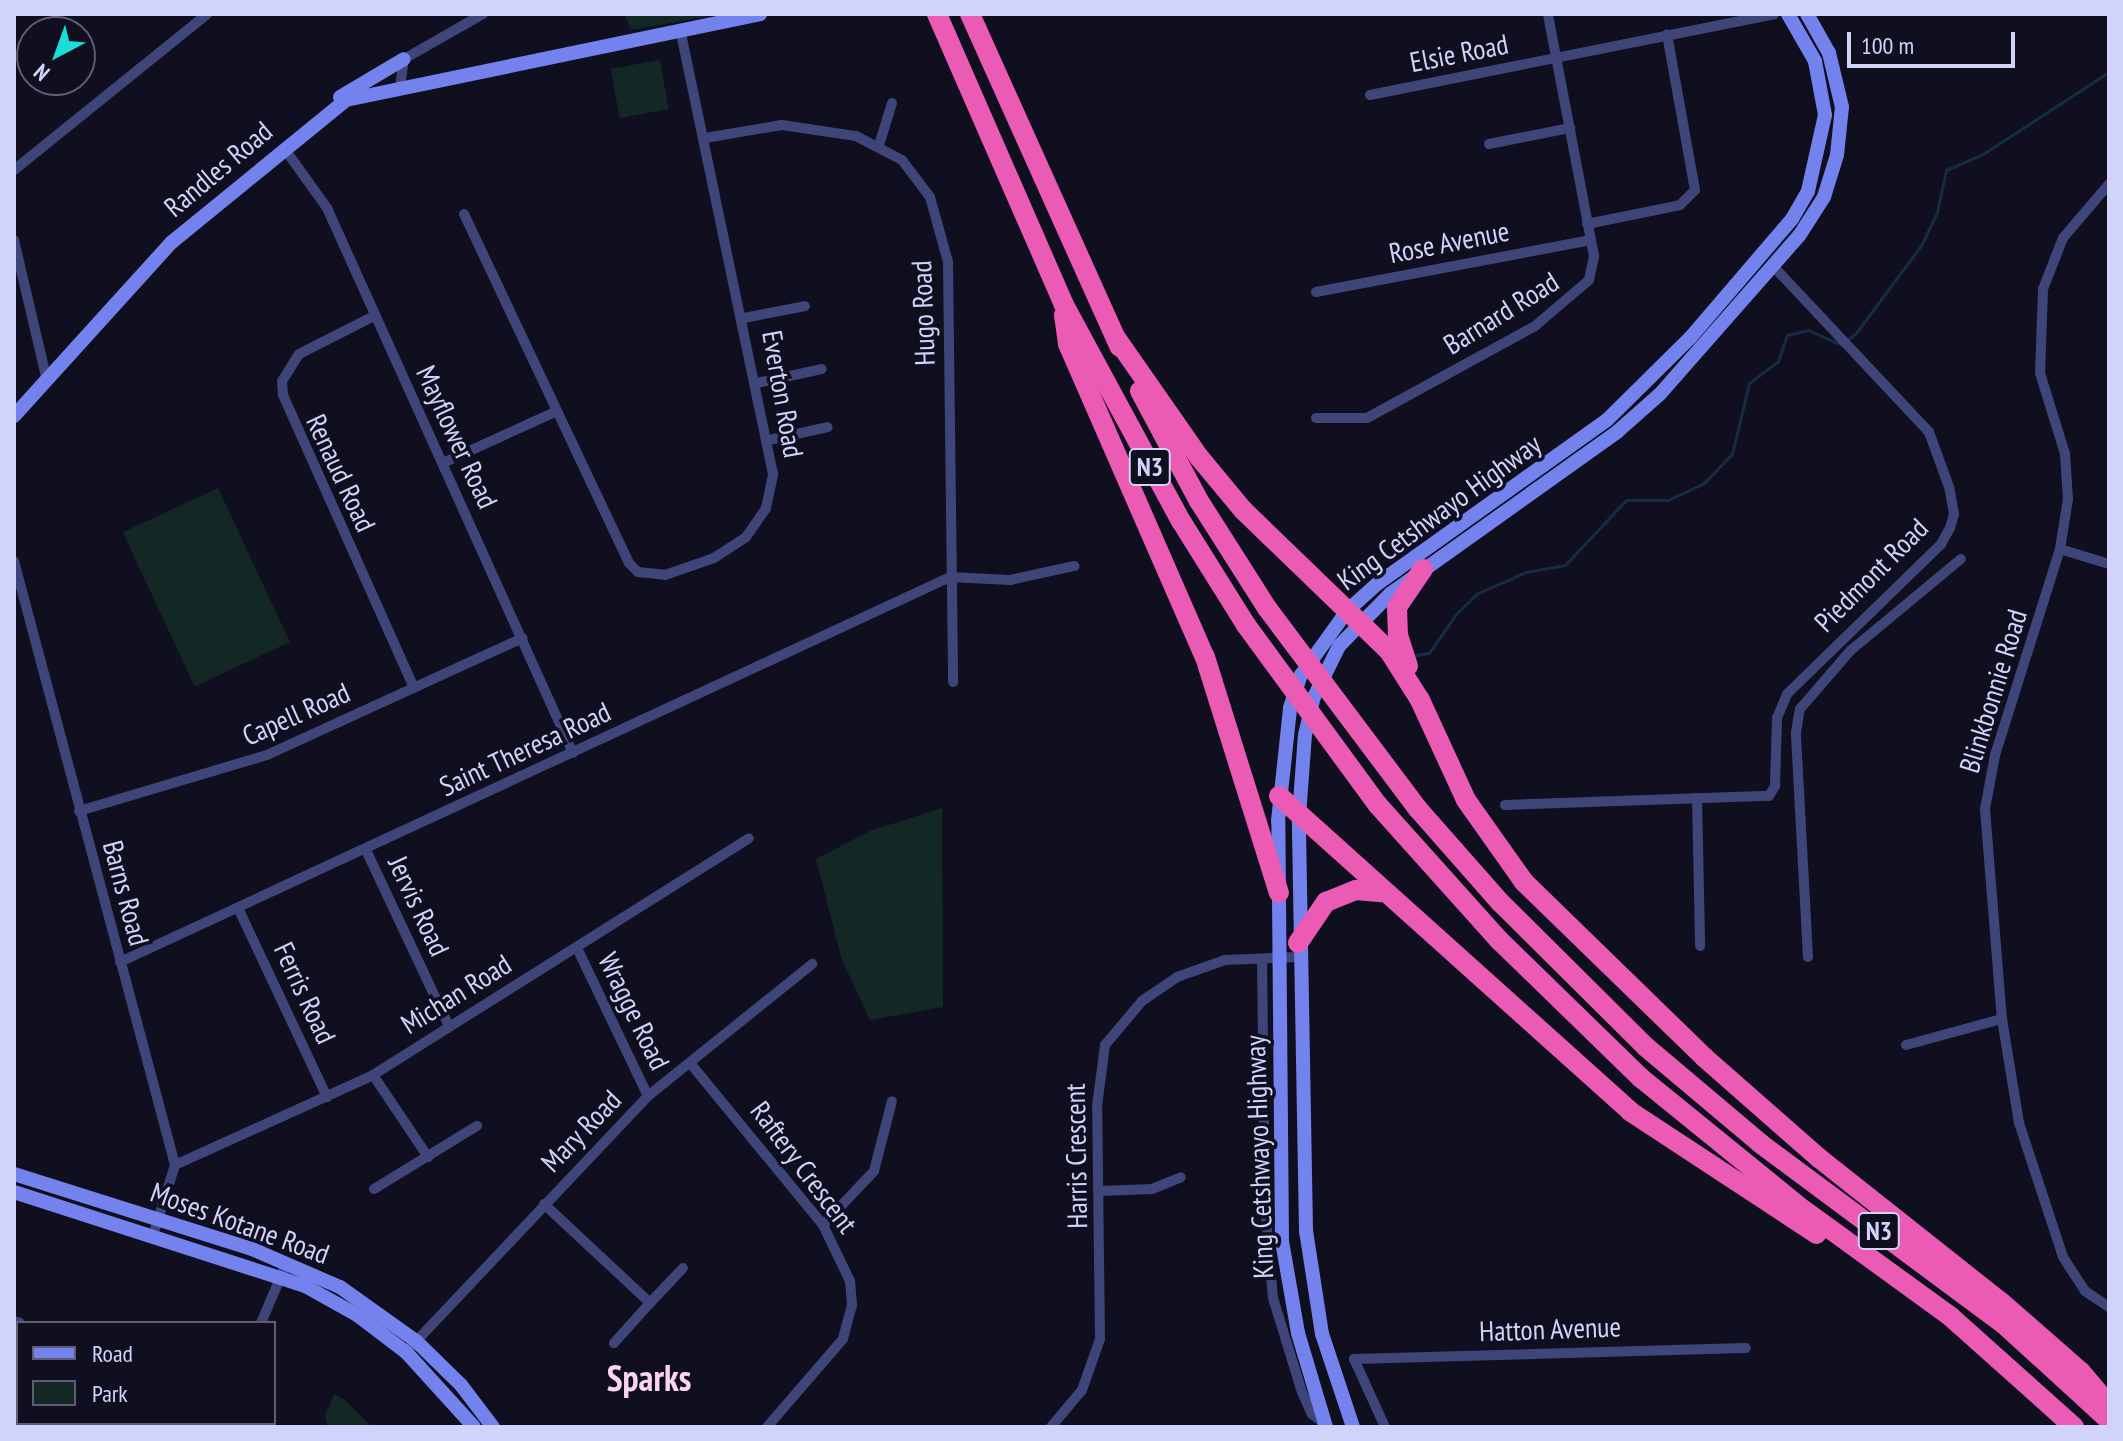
<!DOCTYPE html>
<style>
body{margin:0}
#map{position:relative;width:2123px;height:1441px;overflow:hidden;background:#100f1f;font-family:"PT Sans Narrow",sans-serif}
div>[style]{position:absolute}
[style*='--x']{left:calc(var(--x)*1px);top:calc(var(--y)*1px);width:calc(var(--w)*1px);rotate:calc(var(--a)*1deg)}
.green>*{inset:0;background:#132824;transform-origin:0 0}
.stream>*{height:3px;margin:-1.5px;padding:0 1.5px;transform-origin:1.5px;border-radius:1.5px;background:#152d43}
.street>*{height:10px;margin:-5px;padding:0 5px;transform-origin:5px;border-radius:5px;background:#3f4578}
.secondary>*{height:14px;margin:-7px;padding:0 7px;transform-origin:7px;border-radius:7px;background:#7482ee}
.highway>*{height:20px;margin:-10px;padding:0 10px;transform-origin:10px;border-radius:10px;background:#eb5bb4}
.highway-bridge>*{height:20px;margin:-10px;padding:0 10px;transform-origin:10px;border-radius:10px;background:#eb5bb4}
span{translate:-50% -50%;white-space:nowrap;text-align:center;line-height:1.15;-webkit-text-stroke:7px #100f1f;paint-order:stroke}
.shield-label span{padding:2px 6px;background:#100f1f;border:2px solid;border-radius:6px;-webkit-text-stroke-width:0}
.shield-label{font-size:26px;color:#d2d3fa;font-weight:700}
.street-label{font-size:28px;color:#d2d3fa}
.district-label{font-size:36px;color:#fad4f1;font-weight:700}
.frame{position:absolute;inset:0;border:16px solid #d2d3fa;pointer-events:none}
.legend{position:absolute;left:16px;top:1321px;width:260px;height:104px;box-sizing:border-box;background:#100f1f;border:2px solid #5e5d77;margin:0;padding:10px 14px;list-style:none;font-size:24px;color:#d2d3fa}
.legend li{display:flex;align-items:center;gap:16px;height:40px}
.legend b{width:40px;border:2px solid #5e5d77}
.north{position:absolute;left:16px;top:16px;width:80px;height:80px;box-sizing:border-box;background:#100f1f;border:2px solid #5e5d77;border-radius:50%;rotate:221deg;font-size:22px;font-weight:700;line-height:32px;text-align:center;color:#d2d3fa}
.north::after{content:'';display:block;margin:auto;width:28px;height:36px;background:#1addd7;clip-path:polygon(50% 0,100% 100%,50% 72%,0 100%)}
.scale{position:absolute;left:1847px;top:32px;width:168px;height:36px;box-sizing:border-box;border:4px solid #d2d3fa;border-top:0;padding-left:10px;font-size:24px;line-height:28px;white-space:nowrap;color:#d2d3fa;-webkit-text-stroke:6px #100f1f;paint-order:stroke}
</style>
<div id="map">
<div class="green">
<i style="clip-path:polygon(624px 14px,721px 14px,631px 30px)"></i>
<i style="left:660px;top:60px;width:50px;height:50px;rotate:80deg"></i>
<i style="left:218px;top:488px;width:170px;height:105px;rotate:65deg"></i>
<i style="clip-path:polygon(942px 808px,943px 1007px,870px 1020px,842px 960px,816px 859px,870px 831px)"></i>
<i style="clip-path:polygon(334px 1394px,345px 1400px,372px 1427px,328px 1427px,325px 1415px)"></i>
</div>
<div class="stream">
<i style="--x:1415;--y:655;--w:14;--a:-8"></i>
<i style="--x:1429;--y:653;--w:47;--a:-55.3"></i>
<i style="--x:1456;--y:614;--w:30;--a:-44"></i>
<i style="--x:1478;--y:593;--w:52;--a:-23.6"></i>
<i style="--x:1526;--y:572;--w:40;--a:-10"></i>
<i style="--x:1565;--y:565;--w:89;--a:-46.8"></i>
<i style="--x:1626;--y:500;--w:42;--a:0"></i>
<i style="--x:1668;--y:500;--w:38;--a:-25"></i>
<i style="--x:1703;--y:484;--w:42;--a:-46"></i>
<i style="--x:1732;--y:454;--w:73;--a:-76.5"></i>
<i style="--x:1749;--y:383;--w:36;--a:-37"></i>
<i style="--x:1778;--y:361;--w:28;--a:-71"></i>
<i style="--x:1787;--y:335;--w:22;--a:-13"></i>
<i style="--x:1808;--y:330;--w:36;--a:24"></i>
<i style="--x:1841;--y:345;--w:19;--a:-39"></i>
<i style="--x:1856;--y:333;--w:111;--a:-53.4"></i>
<i style="--x:1922;--y:244;--w:35;--a:-65"></i>
<i style="--x:1937;--y:212;--w:43;--a:-77.9"></i>
<i style="--x:1946;--y:170;--w:40;--a:-23.4"></i>
<i style="--x:1983;--y:154;--w:150;--a:-33.1"></i>
</div>
<div class="street">
<i style="--x:400;--y:87;--w:28;--a:-82"></i>
<i style="--x:404;--y:59;--w:91;--a:-29.7"></i>
<i style="--x:1370;--y:95;--w:412;--a:-11.3"></i>
<i style="--x:705;--y:138;--w:78;--a:-9.6"></i>
<i style="--x:782;--y:125;--w:75;--a:8.5"></i>
<i style="--x:856;--y:136;--w:52;--a:27.6"></i>
<i style="--x:902;--y:160;--w:46;--a:52.9"></i>
<i style="--x:930;--y:197;--w:67;--a:74.5"></i>
<i style="--x:948;--y:262;--w:420;--a:89.3"></i>
<i style="--x:1489;--y:144;--w:83;--a:-11.2"></i>
<i style="--x:879;--y:145;--w:44;--a:-72.8"></i>
<i style="--x:284;--y:148;--w:74;--a:54.4"></i>
<i style="--x:327;--y:208;--w:598;--a:65.71"></i>
<i style="--x:14;--y:170;--w:248;--a:-38.9"></i>
<i style="--x:2109;--y:184;--w:71;--a:130.4"></i>
<i style="--x:2063;--y:238;--w:55;--a:111.4"></i>
<i style="--x:2043;--y:289;--w:84;--a:92"></i>
<i style="--x:2040;--y:373;--w:85;--a:72.8"></i>
<i style="--x:2065;--y:454;--w:45;--a:86.2"></i>
<i style="--x:2068;--y:499;--w:51;--a:99.1"></i>
<i style="--x:2060;--y:549;--w:216;--a:107.5"></i>
<i style="--x:1995;--y:755;--w:55;--a:100.5"></i>
<i style="--x:1985;--y:809;--w:211;--a:85.4"></i>
<i style="--x:2002;--y:1019;--w:105;--a:80.7"></i>
<i style="--x:2019;--y:1123;--w:141;--a:71.8"></i>
<i style="--x:2063;--y:1257;--w:40;--a:57.1"></i>
<i style="--x:2085;--y:1291;--w:29;--a:34"></i>
<i style="--x:464;--y:214;--w:386;--a:64.7"></i>
<i style="--x:629;--y:563;--w:13;--a:45"></i>
<i style="--x:638;--y:572;--w:27;--a:6"></i>
<i style="--x:665;--y:575;--w:52;--a:-19.1"></i>
<i style="--x:714;--y:558;--w:38;--a:-33"></i>
<i style="--x:746;--y:537;--w:35;--a:-55"></i>
<i style="--x:766;--y:508;--w:35;--a:-78"></i>
<i style="--x:773;--y:474;--w:454;--a:-101.8"></i>
<i style="--x:1587;--y:224;--w:95;--a:-11.5"></i>
<i style="--x:1680;--y:205;--w:21;--a:-45"></i>
<i style="--x:1695;--y:190;--w:158;--a:-100.2"></i>
<i style="--x:14;--y:240;--w:145;--a:76.8"></i>
<i style="--x:1316;--y:292;--w:280;--a:-10.7"></i>
<i style="--x:374;--y:316;--w:84;--a:153.1"></i>
<i style="--x:299;--y:354;--w:32;--a:122"></i>
<i style="--x:282;--y:381;--w:14;--a:86"></i>
<i style="--x:283;--y:395;--w:321;--a:65.9"></i>
<i style="--x:744;--y:318;--w:62;--a:-11.1"></i>
<i style="--x:757;--y:383;--w:66;--a:-12.2"></i>
<i style="--x:1316;--y:418;--w:51;--a:0"></i>
<i style="--x:1367;--y:418;--w:192;--a:-28.7"></i>
<i style="--x:1535;--y:326;--w:71;--a:-40.4"></i>
<i style="--x:1589;--y:280;--w:25;--a:-78"></i>
<i style="--x:1594;--y:256;--w:246;--a:-100.8"></i>
<i style="--x:769;--y:440;--w:60;--a:-12.4"></i>
<i style="--x:443;--y:463;--w:125;--a:-24.5"></i>
<i style="--x:2060;--y:549;--w:51;--a:17"></i>
<i style="--x:14;--y:561;--w:625;--a:75.07"></i>
<i style="--x:175;--y:1165;--w:73;--a:107.4"></i>
<i style="--x:1697;--y:798;--w:148;--a:88.8"></i>
<i style="--x:1505;--y:805;--w:264;--a:-2"></i>
<i style="--x:1769;--y:796;--w:12;--a:-59"></i>
<i style="--x:1775;--y:786;--w:68;--a:-88.3"></i>
<i style="--x:1777;--y:718;--w:26;--a:-67"></i>
<i style="--x:1787;--y:694;--w:215;--a:-44.2"></i>
<i style="--x:1941;--y:544;--w:18;--a:-61"></i>
<i style="--x:1950;--y:528;--w:15;--a:-74"></i>
<i style="--x:1954;--y:514;--w:27;--a:-100"></i>
<i style="--x:1949;--y:487;--w:59;--a:-110"></i>
<i style="--x:1929;--y:432;--w:228;--a:-133.2"></i>
<i style="--x:79;--y:811;--w:196;--a:-16.6"></i>
<i style="--x:267;--y:755;--w:281;--a:-24.6"></i>
<i style="--x:366;--y:850;--w:195;--a:64.8"></i>
<i style="--x:239;--y:910;--w:207;--a:64.8"></i>
<i style="--x:577;--y:948;--w:164;--a:64.4"></i>
<i style="--x:1808;--y:957;--w:224;--a:-93.1"></i>
<i style="--x:1796;--y:733;--w:24;--a:-81"></i>
<i style="--x:1800;--y:709;--w:77;--a:-49.2"></i>
<i style="--x:1850;--y:651;--w:144;--a:-39.7"></i>
<i style="--x:1262;--y:959;--w:246;--a:89.3"></i>
<i style="--x:1265;--y:1205;--w:93;--a:85.1"></i>
<i style="--x:1273;--y:1298;--w:98;--a:72.9"></i>
<i style="--x:1302;--y:1392;--w:24;--a:66"></i>
<i style="--x:1312;--y:1414;--w:16;--a:38"></i>
<i style="--x:120;--y:962;--w:915;--a:-24.88"></i>
<i style="--x:950;--y:577;--w:60;--a:2.9"></i>
<i style="--x:1010;--y:580;--w:66;--a:-12.3"></i>
<i style="--x:1906;--y:1045;--w:99;--a:-15.2"></i>
<i style="--x:690;--y:1063;--w:210;--a:50.6"></i>
<i style="--x:823;--y:1225;--w:62;--a:64.3"></i>
<i style="--x:850;--y:1281;--w:24;--a:85"></i>
<i style="--x:852;--y:1305;--w:35;--a:105"></i>
<i style="--x:843;--y:1339;--w:116;--a:130.8"></i>
<i style="--x:373;--y:1075;--w:99;--a:56.1"></i>
<i style="--x:175;--y:1165;--w:217;--a:-24.4"></i>
<i style="--x:373;--y:1075;--w:444;--a:-32.2"></i>
<i style="--x:374;--y:1189;--w:121;--a:-31.5"></i>
<i style="--x:1101;--y:1191;--w:51;--a:-2.2"></i>
<i style="--x:1152;--y:1189;--w:31;--a:-22"></i>
<i style="--x:544;--y:1204;--w:145;--a:43"></i>
<i style="--x:650;--y:1303;--w:54;--a:132"></i>
<i style="--x:823;--y:1225;--w:74;--a:-46.6"></i>
<i style="--x:874;--y:1171;--w:72;--a:-75.6"></i>
<i style="--x:650;--y:1303;--w:48;--a:-46.7"></i>
<i style="--x:14;--y:1321;--w:6;--a:18"></i>
<i style="--x:261;--y:1323;--w:66;--a:-66.9"></i>
<i style="--x:406;--y:1352;--w:352;--a:-46.6"></i>
<i style="--x:648;--y:1096;--w:211;--a:-38.8"></i>
<i style="--x:242;--y:1423;--w:4;--a:76"></i>
<i style="--x:1051;--y:1427;--w:48;--a:-50"></i>
<i style="--x:1082;--y:1390;--w:54;--a:-70.6"></i>
<i style="--x:1100;--y:1339;--w:233;--a:-90.7"></i>
<i style="--x:1097;--y:1106;--w:62;--a:-82.5"></i>
<i style="--x:1105;--y:1045;--w:57;--a:-49.9"></i>
<i style="--x:1142;--y:1001;--w:42;--a:-34.4"></i>
<i style="--x:1177;--y:977;--w:51;--a:-19.5"></i>
<i style="--x:1225;--y:960;--w:73;--a:-2.4"></i>
<i style="--x:1385;--y:1427;--w:75;--a:-114.5"></i>
<i style="--x:1354;--y:1359;--w:392;--a:-1.6"></i>
</div>
<div class="secondary">
<i style="--x:340;--y:97;--w:74;--a:-30.7"></i>
<i style="--x:14;--y:416;--w:235;--a:-47.8"></i>
<i style="--x:172;--y:242;--w:225;--a:-39.2"></i>
<i style="--x:346;--y:100;--w:423;--a:-11.7"></i>
<i style="--x:14;--y:1174;--w:250;--a:17.5"></i>
<i style="--x:252;--y:1249;--w:96;--a:23.4"></i>
<i style="--x:340;--y:1287;--w:93;--a:35.4"></i>
<i style="--x:416;--y:1341;--w:63;--a:44.4"></i>
<i style="--x:461;--y:1385;--w:53;--a:52.7"></i>
<i style="--x:14;--y:1192;--w:306;--a:17.9"></i>
<i style="--x:305;--y:1286;--w:60;--a:29.1"></i>
<i style="--x:357;--y:1315;--w:61;--a:37.1"></i>
<i style="--x:406;--y:1352;--w:101;--a:47.8"></i>
<i style="--x:1326;--y:1427;--w:98;--a:-106.6"></i>
<i style="--x:1298;--y:1333;--w:93;--a:-99.9"></i>
<i style="--x:1282;--y:1241;--w:420;--a:-90.5"></i>
<i style="--x:1278;--y:821;--w:114;--a:-83.9"></i>
<i style="--x:1290;--y:708;--w:35;--a:-72"></i>
<i style="--x:1301;--y:675;--w:79;--a:-54.3"></i>
<i style="--x:1347;--y:611;--w:40;--a:-42"></i>
<i style="--x:1377;--y:584;--w:282;--a:-35.5"></i>
<i style="--x:1607;--y:420;--w:117;--a:-44.7"></i>
<i style="--x:1690;--y:338;--w:157;--a:-49.4"></i>
<i style="--x:1792;--y:219;--w:32;--a:-60"></i>
<i style="--x:1808;--y:191;--w:78;--a:-77.4"></i>
<i style="--x:1825;--y:115;--w:55;--a:-100.5"></i>
<i style="--x:1815;--y:61;--w:54;--a:-119.9"></i>
<i style="--x:1353;--y:1427;--w:98;--a:-108.4"></i>
<i style="--x:1322;--y:1334;--w:104;--a:-98.8"></i>
<i style="--x:1306;--y:1231;--w:415;--a:-91"></i>
<i style="--x:1299;--y:816;--w:81;--a:-85.8"></i>
<i style="--x:1305;--y:735;--w:39;--a:-77"></i>
<i style="--x:1314;--y:697;--w:57;--a:-63.9"></i>
<i style="--x:1339;--y:646;--w:73;--a:-45.6"></i>
<i style="--x:1390;--y:594;--w:279;--a:-35.5"></i>
<i style="--x:1617;--y:432;--w:57;--a:-41.5"></i>
<i style="--x:1660;--y:394;--w:210;--a:-48.7"></i>
<i style="--x:1799;--y:236;--w:46;--a:-57.3"></i>
<i style="--x:1824;--y:197;--w:44;--a:-72.8"></i>
<i style="--x:1837;--y:155;--w:48;--a:-84.1"></i>
<i style="--x:1842;--y:107;--w:56;--a:-103.5"></i>
<i style="--x:1829;--y:53;--w:45;--a:-119.4"></i>
</div>
<div class="highway">
<i style="--x:937;--y:14;--w:315;--a:66.4"></i>
<i style="--x:1063;--y:303;--w:248;--a:61.6"></i>
<i style="--x:1181;--y:521;--w:123;--a:58"></i>
<i style="--x:970;--y:14;--w:365;--a:65.8"></i>
<i style="--x:1064;--y:315;--w:29;--a:82"></i>
<i style="--x:1068;--y:344;--w:342;--a:66.4"></i>
<i style="--x:1205;--y:657;--w:247;--a:72.6"></i>
<i style="--x:1116;--y:338;--w:145;--a:55.1"></i>
<i style="--x:1199;--y:457;--w:69;--a:50.3"></i>
<i style="--x:1243;--y:510;--w:203;--a:44"></i>
<i style="--x:1389;--y:651;--w:58;--a:57.7"></i>
<i style="--x:1420;--y:700;--w:110;--a:65.3"></i>
<i style="--x:1466;--y:800;--w:100;--a:54.7"></i>
<i style="--x:1524;--y:882;--w:252;--a:44.2"></i>
<i style="--x:1705;--y:1058;--w:152;--a:41.3"></i>
<i style="--x:1819;--y:1158;--w:232;--a:38.4"></i>
<i style="--x:2001;--y:1302;--w:106;--a:41.2"></i>
<i style="--x:2081;--y:1372;--w:43;--a:49.7"></i>
<i style="--x:1140;--y:391;--w:125;--a:61.8"></i>
<i style="--x:1199;--y:501;--w:127;--a:57.6"></i>
<i style="--x:1408;--y:666;--w:32;--a:-108"></i>
<i style="--x:1398;--y:636;--w:29;--a:-92"></i>
<i style="--x:1397;--y:607;--w:46;--a:-55.6"></i>
<i style="--x:1279;--y:796;--w:473;--a:41.9"></i>
<i style="--x:1631;--y:1112;--w:222;--a:33.3"></i>
<i style="--x:1377;--y:804;--w:183;--a:48.1"></i>
<i style="--x:1499;--y:940;--w:198;--a:44.2"></i>
<i style="--x:1641;--y:1078;--w:201;--a:39.1"></i>
<i style="--x:1797;--y:1205;--w:190;--a:36"></i>
<i style="--x:1951;--y:1317;--w:165;--a:41.8"></i>
<i style="--x:1418;--y:809;--w:125;--a:48.6"></i>
<i style="--x:1501;--y:903;--w:204;--a:44.8"></i>
<i style="--x:1646;--y:1047;--w:150;--a:40.1"></i>
<i style="--x:1761;--y:1144;--w:307;--a:36.6"></i>
<i style="--x:2007;--y:1327;--w:138;--a:42.4"></i>
<i style="--x:1298;--y:943;--w:50;--a:-55.7"></i>
<i style="--x:1326;--y:902;--w:32;--a:-22"></i>
<i style="--x:1356;--y:890;--w:25;--a:5"></i>
</div>
<div class="highway-bridge">
<i style="--x:1267;--y:608;--w:251;--a:53.1"></i>
<i style="--x:1246;--y:625;--w:222;--a:53.8"></i>
</div>
<div class="shield-label">
<span style="left:1150px;top:467px">N3</span>
<span style="left:1879px;top:1231px">N3</span>
</div>
<div class="street-label">
<span style="left:1459px;top:53px;rotate:-11deg">Elsie Road</span>
<span style="left:218px;top:169px;rotate:-40deg">Randles Road</span>
<span style="left:1449px;top:242px;rotate:-11deg">Rose Avenue</span>
<span style="left:923px;top:313px;rotate:-92deg">Hugo Road</span>
<span style="left:1501px;top:313px;rotate:-32deg">Barnard Road</span>
<span style="left:783px;top:394px;rotate:80deg">Everton Road</span>
<span style="left:457px;top:437px;rotate:65deg">Mayflower Road</span>
<span style="left:341px;top:473px;rotate:65deg">Renaud Road</span>
<span style="left:1439px;top:512px;rotate:-36deg">King Cetshwayo Highway</span>
<span style="left:1871px;top:575px;rotate:-45deg">Piedmont Road</span>
<span style="left:1993px;top:691px;rotate:-73deg">Blinkbonnie Road</span>
<span style="left:296px;top:714px;rotate:-24deg">Capell Road</span>
<span style="left:525px;top:749px;rotate:-25deg">Saint Theresa Road</span>
<span style="left:126px;top:893px;rotate:75deg">Barns Road</span>
<span style="left:419px;top:906px;rotate:65deg">Jervis Road</span>
<span style="left:305px;top:993px;rotate:65deg">Ferris Road</span>
<span style="left:456px;top:994px;rotate:-32deg">Michan Road</span>
<span style="left:634px;top:1011px;rotate:64deg">Wragge Road</span>
<span style="left:581px;top:1131px;rotate:-46deg">Mary Road</span>
<span style="left:1076px;top:1156px;rotate:-91deg">Harris Crescent</span>
<span style="left:1259px;top:1157px;rotate:-92deg">King Cetshwayo Highway</span>
<span style="left:804px;top:1167px;rotate:53deg">Raftery Crescent</span>
<span style="left:240px;top:1223px;rotate:20deg">Moses Kotane Road</span>
<span style="left:1550px;top:1329px;rotate:-2deg">Hatton Avenue</span>
</div>
<div class="district-label">
<span style="left:649px;top:1378px">Sparks</span>
</div>
<div class="frame"></div>
<ul class="legend">
<li><b style="height:10px;background:#7482ee"></b>Road</li>
<li><b style="height:22px;background:#132824"></b>Park</li>
</ul>
<div class="north">N</div>
<div class="scale">100 m</div>
</div>
